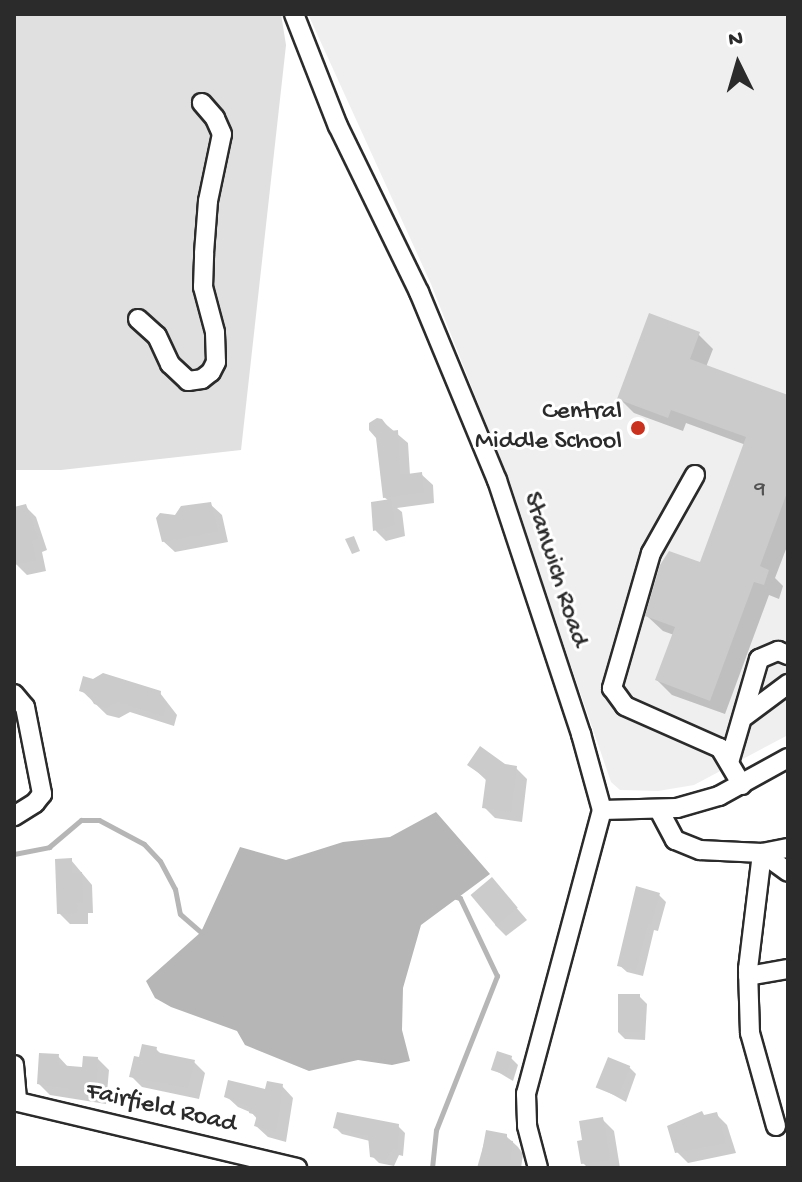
<!DOCTYPE html>
<style>
body{margin:0}
#map{position:relative;width:802px;height:1182px;overflow:hidden;background:#fff;font-family:"Gochi Hand",sans-serif}
div>[style]{position:absolute}
[style*='--x']{left:calc(var(--x)*1px);top:calc(var(--y)*1px);width:calc(var(--w)*1px);rotate:calc(var(--a)*1deg)}
.built>*{inset:0;background:#efefef}
.green>*{inset:0;background:#e0e0e0}
.water>*{inset:0;background:#b6b6b6}
.shadow>*{inset:0;background:#0003}
.stream>*{height:5px;margin:-2.5px;padding:0 2.5px;transform-origin:2.5px;border-radius:2.5px;background:#b6b6b6}
.building>*{inset:0;background:#cbcbcb;transform-origin:0 0}
.roads{filter:drop-shadow(2px 0 #2b2b2b) drop-shadow(-2px 0 #2b2b2b) drop-shadow(0 2px #2b2b2b) drop-shadow(0 -2px #2b2b2b)}
.minor>*{height:18px;margin:-9px;padding:0 9px;transform-origin:9px;border-radius:9px;background:#fff}
.dots>*{width:22px;height:22px;translate:-50% -50%;box-sizing:border-box;border:4px solid #fff;border-radius:50%}
span{translate:-50% -50%;white-space:nowrap;text-align:center;line-height:1.15;-webkit-text-stroke:6px #fff;paint-order:stroke}
.number-label{font-size:22px;color:#535353}
.number-label span{-webkit-text-stroke-width:0}
.poi-label{font-size:26px;color:#2b2b2b}
.right{translate:-100% -50%;text-align:right}
.street-label{font-size:26px;color:#2b2b2b}
.frame{position:absolute;inset:0;border:16px solid #2b2b2b;pointer-events:none}
.north{position:absolute;left:698px;top:24px;width:80px;height:80px;-webkit-text-stroke:6px #fff;paint-order:stroke;rotate:355deg;font-size:22px;font-weight:700;line-height:32px;text-align:center;color:#2b2b2b}
.north::after{content:'';display:block;margin:auto;width:28px;height:36px;background:#2b2b2b;clip-path:polygon(50% 0,100% 100%,50% 72%,0 100%)}
</style>
<div id="map">
<div class="built">
<i style="clip-path:polygon(308px 14px,788px 14px,788px 735px,694px 785px,658px 791px,620px 790px,611px 782px,499px 456px,431px 284px)"></i>
</div>
<div class="green">
<i style="clip-path:polygon(14px 14px,281px 14px,286px 45px,241px 450px,61px 470px,14px 470px)"></i>
</div>
<div class="water">
<i style="clip-path:polygon(436px 812px,490px 874px,421px 925px,403px 988px,402px 1030px,410px 1061px,392px 1065px,358px 1060px,309px 1071px,245px 1045px,237px 1031px,171px 1007px,155px 998px,146px 981px,201px 932px,240px 847px,286px 860px,343px 842px,390px 837px)"></i>
</div>
<div class="shadow">
<i style="clip-path:polygon(698px 334px,713px 349px,706px 367px,788px 397px,788px 544px,775px 578px,783px 586px,779px 599px,769px 595px,725px 714px,672px 695px,657px 680px,674px 635px,663px 631px,647px 616px,701px 565px,746px 445px,686px 423px,683px 431px,634px 413px,619px 398px)"></i>
<i style="clip-path:polygon(382px 421px,408px 443px,410px 475px,421px 474px,433px 485px,434px 503px,397px 508px,402px 512px,405px 536px,386px 541px,375px 530px,389px 501px,384px 497px)"></i>
<i style="clip-path:polygon(210px 504px,222px 515px,228px 542px,175px 552px,163px 541px,158px 519px,167px 514px,175px 518px)"></i>
<i style="clip-path:polygon(25px 506px,36px 517px,47px 550px,42px 552px,46px 571px,27px 575px,16px 564px,14px 556px,14px 522px)"></i>
<i style="clip-path:polygon(354px 536px,360px 551px,352px 554px,345px 539px)"></i>
<i style="clip-path:polygon(103px 675px,160px 693px,177px 715px,174px 726px,130px 712px,119px 718px,107px 715px,81px 690px)"></i>
<i style="clip-path:polygon(470px 765px,516px 768px,527px 779px,522px 822px,495px 818px,484px 807px,487px 781px)"></i>
<i style="clip-path:polygon(71px 860px,92px 885px,93px 913px,88px 913px,88px 924px,70px 924px,59px 913px)"></i>
<i style="clip-path:polygon(502px 891px,527px 920px,506px 936px,495px 925px)"></i>
<i style="clip-path:polygon(659px 895px,666px 902px,658px 931px,654px 930px,643px 976px,627px 972px,619px 965px)"></i>
<i style="clip-path:polygon(639px 996px,647px 1004px,645px 1040px,625px 1039px,618px 1032px)"></i>
<i style="clip-path:polygon(156px 1049px,163px 1056px,194px 1062px,205px 1073px,199px 1099px,142px 1087px,131px 1076px,141px 1059px)"></i>
<i style="clip-path:polygon(58px 1056px,69px 1068px,84px 1069px,98px 1059px,109px 1070px,106px 1104px,50px 1095px,39px 1084px)"></i>
<i style="clip-path:polygon(511px 1058px,518px 1065px,513px 1081px,493px 1069px)"></i>
<i style="clip-path:polygon(629px 1067px,636px 1074px,626px 1102px,601px 1088px)"></i>
<i style="clip-path:polygon(282px 1086px,293px 1098px,286px 1142px,268px 1137px,256px 1126px,258px 1120px,252px 1113px,238px 1107px,226px 1096px,266px 1092px)"></i>
<i style="clip-path:polygon(716px 1114px,727px 1125px,736px 1153px,688px 1163px,677px 1152px,706px 1117px)"></i>
<i style="clip-path:polygon(602px 1119px,614px 1131px,620px 1168px,588px 1168px,583px 1163px,584px 1142px)"></i>
<i style="clip-path:polygon(398px 1126px,405px 1133px,403px 1156px,399px 1155px,394px 1166px,379px 1163px,372px 1156px,370px 1141px,342px 1134px,335px 1127px)"></i>
<i style="clip-path:polygon(487px 1133px,506px 1136px,518px 1147px,523px 1154px,521px 1168px,477px 1168px)"></i>
</div>
<div class="stream">
<i style="--x:14;--y:854;--w:36;--a:-11"></i>
<i style="--x:49;--y:847;--w:42;--a:-40.2"></i>
<i style="--x:81;--y:820;--w:18;--a:0"></i>
<i style="--x:99;--y:820;--w:51;--a:28.1"></i>
<i style="--x:144;--y:844;--w:23;--a:47"></i>
<i style="--x:160;--y:861;--w:32;--a:62"></i>
<i style="--x:175;--y:889;--w:25;--a:79"></i>
<i style="--x:180;--y:914;--w:28;--a:41"></i>
<i style="--x:201;--y:932;--w:4;--a:-14"></i>
<i style="--x:432;--y:1168;--w:38;--a:-84"></i>
<i style="--x:436;--y:1130;--w:166;--a:-68.4"></i>
<i style="--x:497;--y:976;--w:86;--a:-115.4"></i>
<i style="--x:460;--y:898;--w:7;--a:-164"></i>
</div>
<div class="building">
<i style="clip-path:polygon(649px 313px,700px 332px,690px 359px,788px 395px,788px 490px,760px 566px,769px 570px,764px 585px,754px 582px,710px 701px,655px 680px,675px 627px,645px 616px,660px 565px,669px 551px,700px 562px,746px 437px,671px 410px,668px 418px,617px 399px)"></i>
<i style="clip-path:polygon(377px 418px,382px 419px,391px 431px,398px 430px,400px 475px,422px 472px,424px 492px,383px 498px,376px 438px,369px 430px,369px 423px)"></i>
<i style="clip-path:polygon(391px 499px,395px 525px,373px 531px,371px 502px)"></i>
<i style="clip-path:polygon(211px 502px,218px 531px,162px 542px,156px 518px,160px 513px,175px 515px,181px 506px)"></i>
<i style="clip-path:polygon(26px 504px,38px 539px,32px 541px,36px 560px,14px 565px,14px 507px)"></i>
<i style="clip-path:polygon(103px 673px,161px 691px,160px 700px,167px 702px,163px 716px,118px 702px,107px 708px,94px 704px,88px 694px,79px 691px,83px 676px,93px 679px)"></i>
<i style="clip-path:polygon(480px 746px,505px 764px,517px 766px,511px 812px,482px 808px,486px 778px,467px 765px)"></i>
<i style="clip-path:polygon(72px 858px,72px 873px,82px 872px,83px 903px,77px 903px,78px 913px,57px 914px,55px 859px)"></i>
<i style="left:492px;top:877px;width:40px;height:28px;rotate:50deg"></i>
<i style="clip-path:polygon(636px 886px,660px 893px,651px 925px,648px 924px,636px 970px,617px 966px)"></i>
<i style="left:618px;top:994px;width:22px;height:38px"></i>
<i style="clip-path:polygon(142px 1044px,157px 1047px,156px 1052px,195px 1060px,188px 1088px,129px 1077px,134px 1056px,139px 1057px)"></i>
<i style="left:497px;top:1051px;width:16px;height:20px;rotate:18deg"></i>
<i style="clip-path:polygon(39px 1053px,59px 1054px,58px 1065px,82px 1067px,83px 1056px,98px 1057px,96px 1093px,37px 1084px)"></i>
<i style="left:608px;top:1057px;width:24px;height:33px;rotate:22deg"></i>
<i style="clip-path:polygon(228px 1080px,265px 1089px,267px 1081px,283px 1084px,276px 1132px,254px 1126px,257px 1115px,249px 1113px,250px 1107px,224px 1097px)"></i>
<i style="clip-path:polygon(702px 1111px,704px 1115px,717px 1112px,726px 1143px,675px 1153px,667px 1126px)"></i>
<i style="clip-path:polygon(337px 1112px,399px 1124px,397px 1150px,392px 1149px,386px 1160px,370px 1157px,368px 1136px,333px 1128px)"></i>
<i style="clip-path:polygon(603px 1117px,610px 1160px,581px 1164px,577px 1141px,582px 1140px,579px 1121px)"></i>
<i style="clip-path:polygon(486px 1130px,507px 1134px,507px 1140px,513px 1141px,509px 1168px,479px 1168px)"></i>
</div>
<div class="roads">
<div class="minor">
<i style="--x:294;--y:14;--w:120;--a:68.6"></i>
<i style="--x:338;--y:126;--w:185;--a:64"></i>
<i style="--x:419;--y:292;--w:204;--a:67.5"></i>
<i style="--x:497;--y:480;--w:268;--a:71.7"></i>
<i style="--x:581;--y:734;--w:79;--a:74.6"></i>
<i style="--x:602;--y:810;--w:294;--a:105"></i>
<i style="--x:526;--y:1094;--w:32;--a:88"></i>
<i style="--x:527;--y:1126;--w:43;--a:75.3"></i>
<i style="--x:138;--y:319;--w:25;--a:42"></i>
<i style="--x:157;--y:336;--w:31;--a:65"></i>
<i style="--x:170;--y:364;--w:25;--a:43"></i>
<i style="--x:188;--y:381;--w:14;--a:-8"></i>
<i style="--x:202;--y:379;--w:11;--a:-38"></i>
<i style="--x:211;--y:372;--w:11;--a:-63"></i>
<i style="--x:216;--y:362;--w:30;--a:-92"></i>
<i style="--x:215;--y:332;--w:47;--a:-104.9"></i>
<i style="--x:203;--y:287;--w:34;--a:-88"></i>
<i style="--x:204;--y:253;--w:52;--a:-85.6"></i>
<i style="--x:208;--y:201;--w:68;--a:-78.2"></i>
<i style="--x:222;--y:134;--w:17;--a:-114"></i>
<i style="--x:215;--y:118;--w:20;--a:-131"></i>
<i style="--x:695;--y:475;--w:90;--a:119.4"></i>
<i style="--x:651;--y:553;--w:141;--a:106.1"></i>
<i style="--x:612;--y:688;--w:22;--a:54"></i>
<i style="--x:625;--y:706;--w:104;--a:23.9"></i>
<i style="--x:720;--y:748;--w:43;--a:59.3"></i>
<i style="--x:14;--y:694;--w:17;--a:50"></i>
<i style="--x:25;--y:707;--w:89;--a:78.9"></i>
<i style="--x:42;--y:794;--w:11;--a:128"></i>
<i style="--x:35;--y:803;--w:25;--a:148"></i>
<i style="--x:745;--y:716;--w:54;--a:-36.7"></i>
<i style="--x:730;--y:759;--w:104;--a:-73.8"></i>
<i style="--x:759;--y:659;--w:21;--a:-23"></i>
<i style="--x:778;--y:651;--w:11;--a:22"></i>
<i style="--x:602;--y:810;--w:75;--a:-1.5"></i>
<i style="--x:677;--y:808;--w:44;--a:-15.9"></i>
<i style="--x:719;--y:796;--w:79;--a:-28.8"></i>
<i style="--x:659;--y:810;--w:34;--a:62"></i>
<i style="--x:675;--y:840;--w:27;--a:22"></i>
<i style="--x:700;--y:850;--w:62;--a:2.8"></i>
<i style="--x:762;--y:853;--w:32;--a:36"></i>
<i style="--x:748;--y:976;--w:41;--a:-9.9"></i>
<i style="--x:14;--y:1065;--w:37;--a:85"></i>
<i style="--x:14;--y:1101;--w:291;--a:13.3"></i>
<i style="--x:776;--y:1126;--w:97;--a:-105.6"></i>
<i style="--x:750;--y:1033;--w:64;--a:-91.8"></i>
<i style="--x:748;--y:969;--w:117;--a:-83.1"></i>
<i style="--x:762;--y:853;--w:26;--a:-11"></i>
</div>
</div>
<div class="dots">
<i style="left:638px;top:428px;background:#c8321e"></i>
</div>
<div class="number-label">
<span style="left:760px;top:491px">9</span>
</div>
<div class="poi-label">
<span class="right" style="left:622px;top:428px">Central<br>Middle School</span>
</div>
<div class="street-label">
<span style="left:554px;top:570px;rotate:72deg">Stanwich Road</span>
<span style="left:161px;top:1109px;rotate:13deg">Fairfield Road</span>
</div>
<div class="frame"></div>
<div class="north">N</div>
</div>
